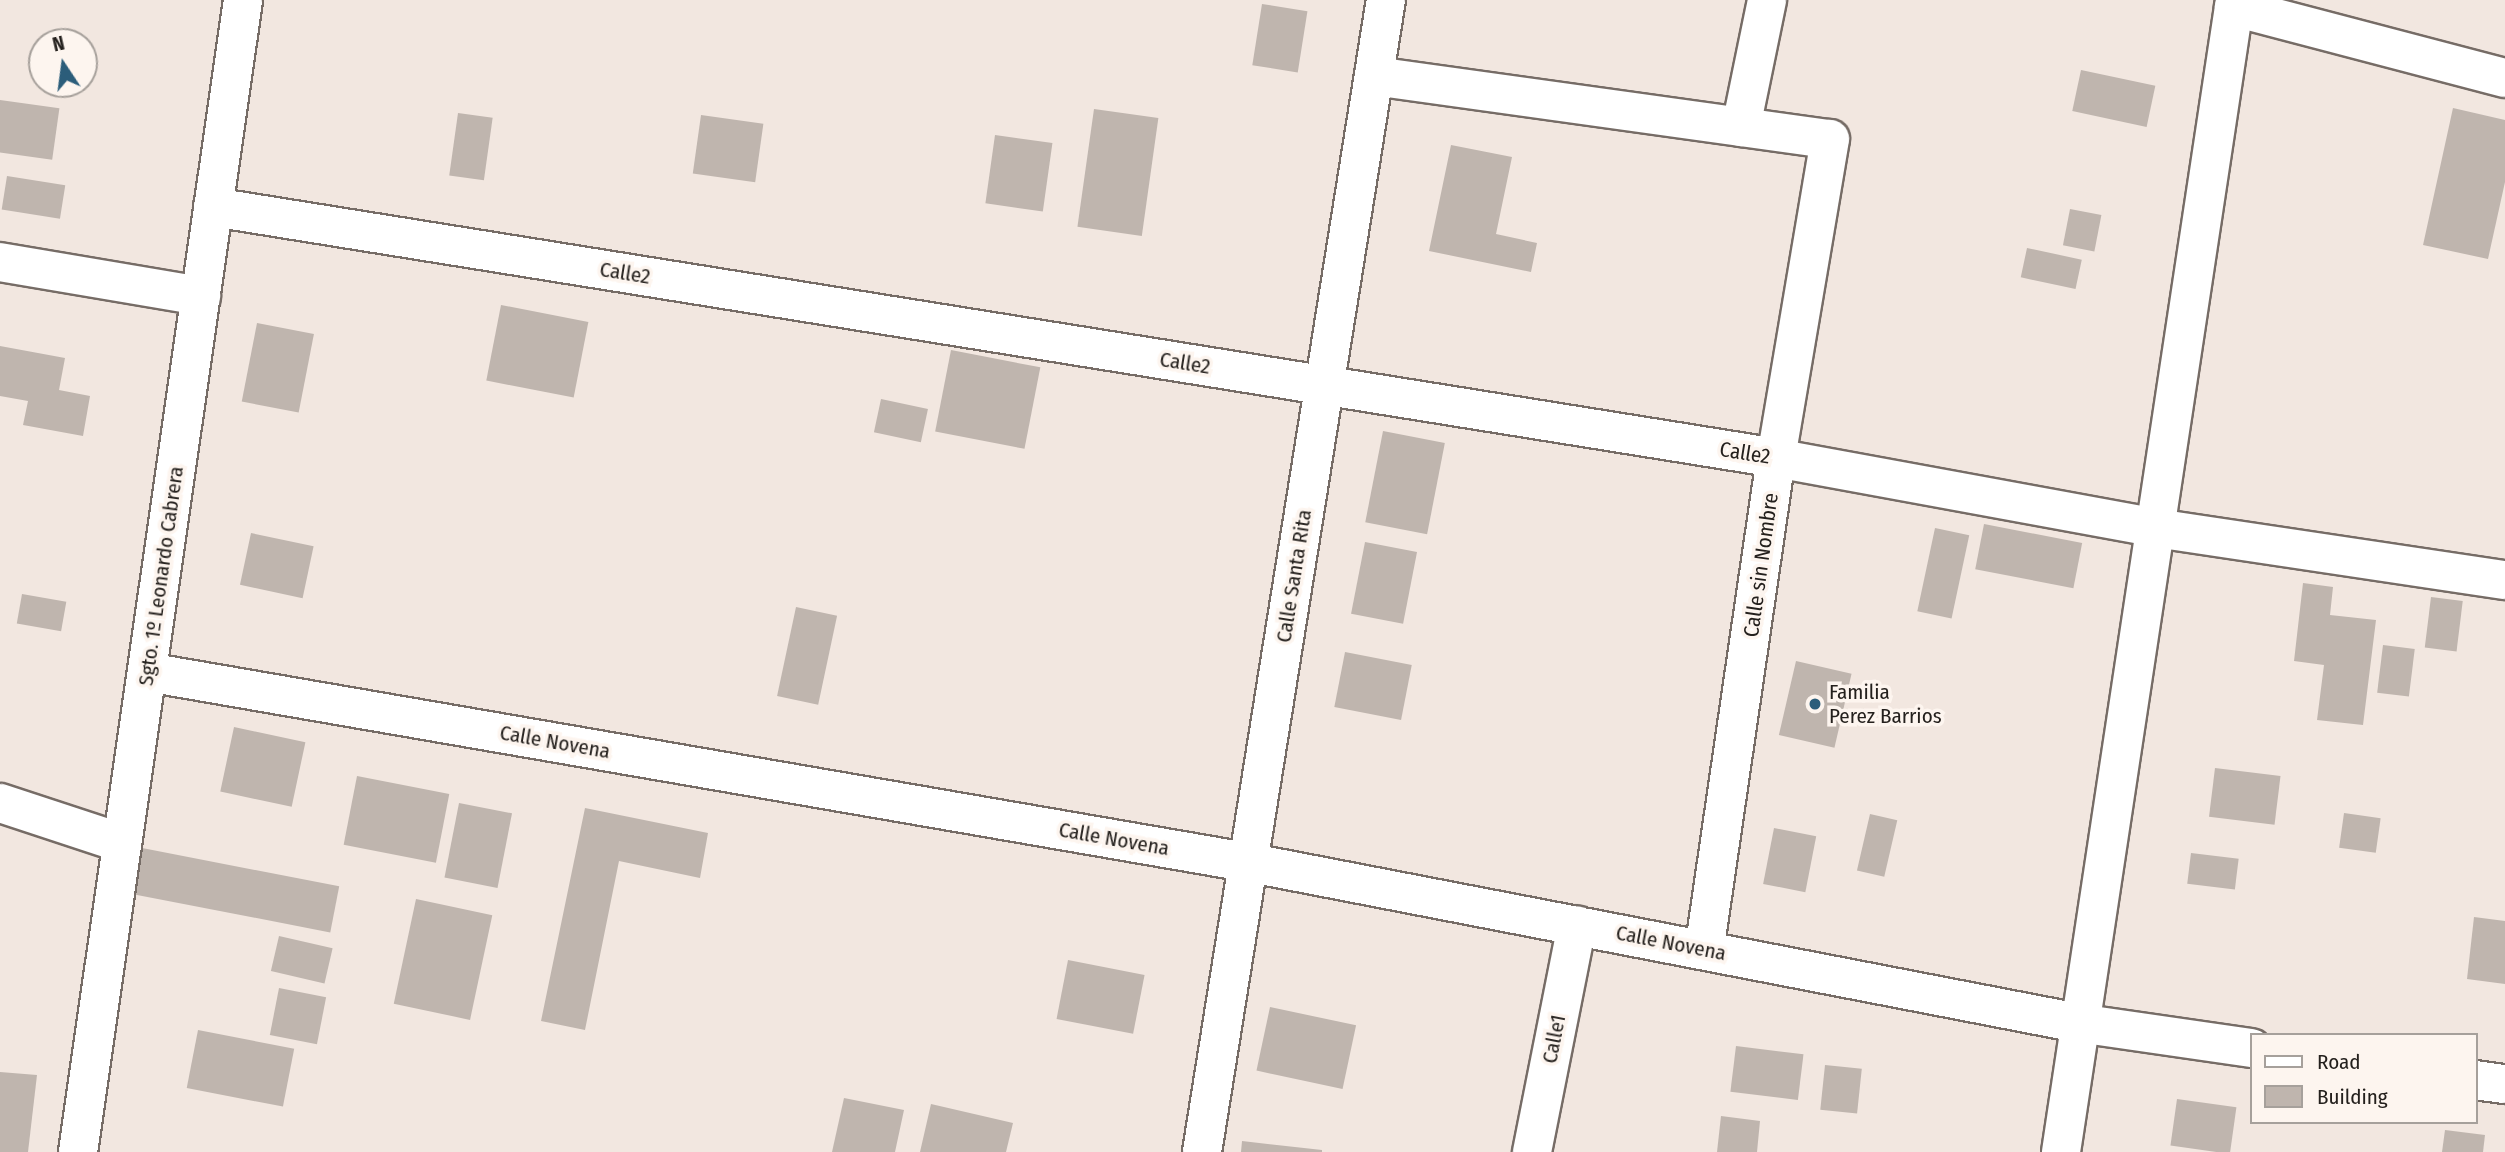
<!DOCTYPE html>
<meta charset="utf-8">
<style>
body{margin:0}
#map{position:relative;width:2505px;height:1152px;overflow:hidden;background:#f2e7e0;font-family:"Fira Sans Condensed",sans-serif}
div>[style]{position:absolute}
[style*='--x']{left:calc(var(--x)*1px);top:calc(var(--y)*1px);width:calc(var(--w)*1px);rotate:calc(var(--a)*1deg)}
.building>*{inset:0;background:#bfb5ae;transform-origin:0 0}
.roads{filter:drop-shadow(2px 0 #766c66) drop-shadow(-2px 0 #766c66) drop-shadow(0 2px #766c66) drop-shadow(0 -2px #766c66)}
.minor>*{height:38px;margin:-19px;padding:0 19px;transform-origin:19px;border-radius:19px;background:#fff}
.dots>*{width:19px;height:19px;translate:-50% -50%;box-sizing:border-box;border:4px solid #fdf5ef;border-radius:50%}
span{translate:-50% -50%;white-space:nowrap;text-align:center;line-height:1.15;-webkit-text-stroke:7px #fdf5ef;paint-order:stroke}
.street-label{font-size:21px;color:#24201d}
.poi-label{font-size:21px;color:#24201d}
.left{translate:0 -50%;text-align:left}
.legend{position:absolute;left:2250px;top:1033px;width:228px;height:91px;box-sizing:border-box;background:#fdf5ef;border:2px solid #a6a09b;margin:0;padding:9px 12px;list-style:none;font-size:21px;color:#24201d}
.legend li{display:flex;align-items:center;gap:14px;height:35px}
.legend b{width:35px;border:2px solid #a6a09b}
.north{position:absolute;left:28px;top:28px;width:70px;height:70px;box-sizing:border-box;background:#fdf5ef;border:2px solid #a6a09b;border-radius:50%;rotate:347deg;font-size:19px;font-weight:700;line-height:28px;text-align:center;color:#24201d}
.north::after{content:'';display:block;margin:auto;width:24px;height:32px;background:#2b5d7a;clip-path:polygon(50% 0,100% 100%,50% 72%,0 100%)}
</style>
<div id="map">
<div class="building">
<i style="left:1262px;top:4px;width:46px;height:62px;rotate:9deg"></i>
<i style="left:2081px;top:70px;width:76px;height:42px;rotate:12deg"></i>
<i style="left:0;top:100px;width:60px;height:52px;rotate:8deg"></i>
<i style="clip-path:polygon(2453px 108px,2505px 120px,2505px 182px,2488px 259px,2423px 245px)"></i>
<i style="left:1094px;top:109px;width:65px;height:119px;rotate:8deg"></i>
<i style="left:458px;top:113px;width:35px;height:63px;rotate:8deg"></i>
<i style="left:701px;top:115px;width:63px;height:59px;rotate:8deg"></i>
<i style="left:995px;top:135px;width:58px;height:69px;rotate:8deg"></i>
<i style="clip-path:polygon(1451px 145px,1512px 157px,1496px 234px,1537px 243px,1531px 272px,1429px 251px)"></i>
<i style="left:7px;top:176px;width:59px;height:34px;rotate:9deg"></i>
<i style="left:2070px;top:209px;width:32px;height:37px;rotate:11deg"></i>
<i style="left:2027px;top:248px;width:56px;height:30px;rotate:12deg"></i>
<i style="left:501px;top:305px;width:89px;height:77px;rotate:11deg"></i>
<i style="left:257px;top:323px;width:58px;height:80px;rotate:11deg"></i>
<i style="clip-path:polygon(0 346px,65px 358px,59px 390px,90px 396px,83px 436px,23px 425px,28px 401px,0 396px)"></i>
<i style="left:951px;top:350px;width:91px;height:83px;rotate:11deg"></i>
<i style="left:881px;top:399px;width:48px;height:34px;rotate:12deg"></i>
<i style="left:1383px;top:431px;width:63px;height:93px;rotate:11deg"></i>
<i style="left:1984px;top:524px;width:100px;height:46px;rotate:11deg"></i>
<i style="left:1935px;top:528px;width:35px;height:85px;rotate:12deg"></i>
<i style="left:251px;top:533px;width:64px;height:53px;rotate:12deg"></i>
<i style="left:1365px;top:542px;width:53px;height:73px;rotate:11deg"></i>
<i style="clip-path:polygon(2303px 583px,2333px 587px,2330px 615px,2376px 620px,2363px 725px,2317px 720px,2324px 665px,2294px 661px)"></i>
<i style="left:22px;top:594px;width:45px;height:30px;rotate:10deg"></i>
<i style="left:2431px;top:597px;width:32px;height:51px;rotate:7deg"></i>
<i style="left:796px;top:607px;width:42px;height:91px;rotate:12deg"></i>
<i style="left:2383px;top:645px;width:32px;height:48px;rotate:7deg"></i>
<i style="left:1345px;top:652px;width:68px;height:56px;rotate:11deg"></i>
<i style="left:1796px;top:661px;width:57px;height:76px;rotate:13deg"></i>
<i style="left:234px;top:727px;width:73px;height:66px;rotate:12deg"></i>
<i style="left:2215px;top:768px;width:66px;height:49px;rotate:7deg"></i>
<i style="left:357px;top:776px;width:94px;height:70px;rotate:11deg"></i>
<i style="left:459px;top:803px;width:54px;height:76px;rotate:11deg"></i>
<i style="clip-path:polygon(585px 808px,708px 833px,700px 878px,619px 861px,585px 1030px,541px 1021px)"></i>
<i style="left:2344px;top:813px;width:37px;height:35px;rotate:8deg"></i>
<i style="left:1870px;top:814px;width:28px;height:58px;rotate:13deg"></i>
<i style="left:1774px;top:828px;width:43px;height:57px;rotate:11deg"></i>
<i style="left:137px;top:847px;width:206px;height:47px;rotate:11deg"></i>
<i style="left:2191px;top:853px;width:48px;height:31px;rotate:7deg"></i>
<i style="left:416px;top:899px;width:78px;height:107px;rotate:12deg"></i>
<i style="clip-path:polygon(2474px 917px,2505px 921px,2505px 984px,2467px 979px)"></i>
<i style="left:279px;top:936px;width:55px;height:36px;rotate:13deg"></i>
<i style="left:1068px;top:960px;width:78px;height:60px;rotate:11deg"></i>
<i style="left:279px;top:988px;width:48px;height:48px;rotate:11deg"></i>
<i style="left:1270px;top:1007px;width:88px;height:65px;rotate:12deg"></i>
<i style="left:198px;top:1030px;width:98px;height:59px;rotate:11deg"></i>
<i style="left:1736px;top:1046px;width:68px;height:46px;rotate:7deg"></i>
<i style="left:1825px;top:1065px;width:37px;height:45px;rotate:6deg"></i>
<i style="clip-path:polygon(0 1072px,37px 1075px,28px 1152px,0 1152px)"></i>
<i style="clip-path:polygon(844px 1098px,904px 1110px,895px 1152px,832px 1152px)"></i>
<i style="left:2177px;top:1099px;width:60px;height:47px;rotate:8deg"></i>
<i style="clip-path:polygon(931px 1104px,1013px 1123px,1006px 1152px,920px 1152px)"></i>
<i style="clip-path:polygon(1721px 1116px,1760px 1121px,1757px 1152px,1717px 1152px)"></i>
<i style="clip-path:polygon(2445px 1130px,2485px 1135px,2483px 1152px,2442px 1152px)"></i>
<i style="clip-path:polygon(1242px 1141px,1322px 1150px,1322px 1152px,1241px 1152px)"></i>
</div>
<div class="roads">
<div class="minor">
<i style="--x:2234;--y:7;--w:280;--a:14.7"></i>
<i style="--x:1374;--y:76;--w:460;--a:7.9"></i>
<i style="--x:1830;--y:139;--w:324;--a:99.6"></i>
<i style="--x:1776;--y:458;--w:496;--a:98.3"></i>
<i style="--x:1741;--y:127;--w:130;--a:-78.4"></i>
<i style="--x:213;--y:207;--w:1583;--a:9.12"></i>
<i style="--x:1776;--y:458;--w:386;--a:10.4"></i>
<i style="--x:2156;--y:528;--w:353;--a:8.5"></i>
<i style="--x:0;--y:262;--w:204;--a:9.6"></i>
<i style="--x:147;--y:672;--w:1115;--a:9.81"></i>
<i style="--x:1246;--y:862;--w:847;--a:10.95"></i>
<i style="--x:2078;--y:1023;--w:175;--a:8.2"></i>
<i style="--x:0;--y:803;--w:128;--a:18.2"></i>
<i style="--x:2475;--y:1080;--w:30;--a:8"></i>
<i style="--x:78;--y:1152;--w:1164;--a:-81.85"></i>
<i style="--x:1202;--y:1152;--w:1167;--a:-80.93"></i>
<i style="--x:1532;--y:1152;--w:231;--a:-78.8"></i>
<i style="--x:2061;--y:1152;--w:1165;--a:-81.41"></i>
</div>
</div>
<div class="dots">
<i style="left:1815px;top:704px;background:#2b5d7a"></i>
</div>
<div class="street-label">
<span style="left:625px;top:273px;rotate:9deg">Calle2</span>
<span style="left:1185px;top:363px;rotate:9deg">Calle2</span>
<span style="left:1745px;top:453px;rotate:9deg">Calle2</span>
<span style="left:1761px;top:565px;rotate:-82deg">Calle sin Nombre</span>
<span style="left:161px;top:576px;rotate:-82deg">Sgto. 1º Leonardo Cabrera</span>
<span style="left:1294px;top:576px;rotate:-81deg">Calle Santa Rita</span>
<span style="left:555px;top:742px;rotate:10deg">Calle Novena</span>
<span style="left:1114px;top:839px;rotate:10deg">Calle Novena</span>
<span style="left:1671px;top:943px;rotate:11deg">Calle Novena</span>
<span style="left:1554px;top:1039px;rotate:-79deg">Calle1</span>
</div>
<div class="poi-label">
<span class="left" style="left:1829px;top:704px">Familia<br>Perez Barrios</span>
</div>
<ul class="legend">
<li><b style="height:9px;background:#fff"></b>Road</li>
<li><b style="height:19px;background:#bfb5ae"></b>Building</li>
</ul>
<div class="north">N</div>
</div>
